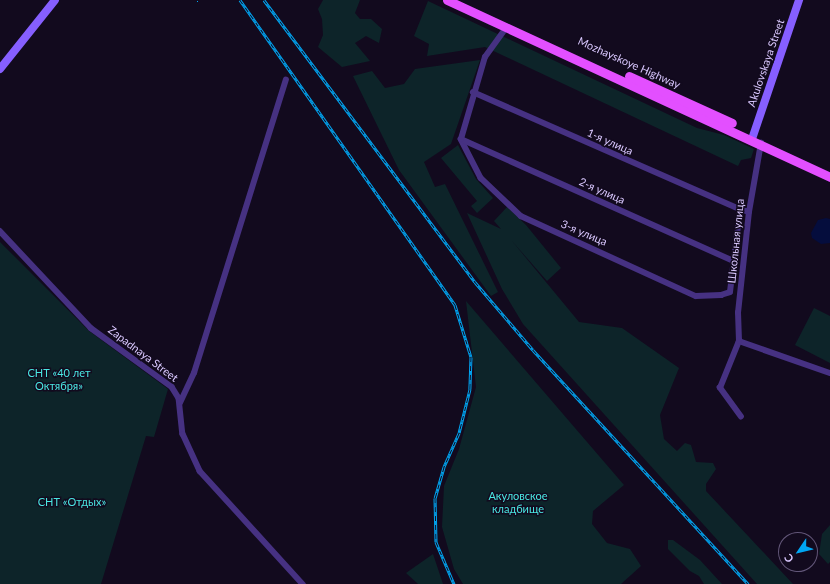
<!DOCTYPE html>
<meta charset="utf-8">
<style>
body{margin:0}
#map{position:relative;width:830px;height:584px;overflow:hidden;background:#120a1e;font-family:Lato,sans-serif}
div>[style]{position:absolute}
[style*='--x']{left:calc(var(--x)*1px);top:calc(var(--y)*1px);width:calc(var(--w)*1px);rotate:calc(var(--a)*1deg)}
.green>*{inset:0;background:#0d2429}
.water>*{inset:0;background:#050d3d}
.street>*{height:5.5px;margin:-2.75px;padding:0 2.75px;transform-origin:2.75px;border-radius:2.75px;background:#463182}
.secondary>*{height:8px;margin:-4px;padding:0 4px;transform-origin:4px;border-radius:4px;background:#865fff}
.primary>*{height:9px;margin:-4.5px;padding:0 4.5px;transform-origin:4.5px;border-radius:4.5px;background:#e34fff}
.rail>*{height:3px;margin-top:-1.5px;transform-origin:0;background:repeating-linear-gradient(90deg,#120a1e 0 4.5px,#00a6f3 0 9px);box-sizing:border-box;border-block:1px solid #00a6f3}
span{translate:-50% -50%;white-space:nowrap;text-align:center;line-height:1.15;-webkit-text-stroke:3px #120a1e;paint-order:stroke}
.street-label{font-size:11px;color:#dac8ff}
.park-label{font-size:11px;color:#4ae8e3}
.north{position:absolute;left:778px;top:532px;width:40px;height:40px;box-sizing:border-box;background:#120a1e;border:1px solid #625678;border-radius:50%;rotate:235deg;font-size:11px;font-weight:700;line-height:16px;text-align:center;color:#dac8ff}
.north::after{content:'';display:block;margin:auto;width:14px;height:18px;background:#00a6f3;clip-path:polygon(50% 0,100% 100%,50% 72%,0 100%)}
</style>
<div id="map">
<div class="green">
<i style="clip-path:polygon(323px 0,360px 0,355px 13px,360px 19px,371px 19px,382px 29px,379px 43px,366px 36px,355px 43px,370px 61px,342px 67px,318px 47px,323px 35px,322px 19px,318px 9px)"></i>
<i style="clip-path:polygon(428px 1px,697px 128px,724px 135px,754px 149px,751px 158px,741px 160px,738px 166px,485px 47px,427px 56px,429px 44px,414px 36px)"></i>
<i style="clip-path:polygon(480px 60px,451px 144px,424px 162px,435px 187px,445px 184px,498px 292px,491px 296px,399px 170px,353px 76px,372px 71px,385px 88px,404px 84px,415px 69px)"></i>
<i style="clip-path:polygon(458px 145px,476px 179px,493px 198px,477px 213px,471px 206px,477px 201px,441px 158px)"></i>
<i style="clip-path:polygon(507px 207px,526px 225px,561px 268px,547px 281px,512px 241px,579px 322px,622px 328px,679px 368px,660px 415px,664px 439px,677px 451px,685px 443px,691px 445px,696px 462px,713px 463px,716px 469px,706px 484px,706px 491px,793px 584px,757px 584px,523px 324px,502px 289px,467px 213px,501px 229px,494px 221px)"></i>
<i style="clip-path:polygon(0 242px,89px 331px,168px 389px,154px 437px,146px 436px,101px 584px,0 584px)"></i>
<i style="clip-path:polygon(466px 301px,624px 485px,593px 511px,592px 524px,607px 543px,630px 549px,641px 566px,621px 584px,463px 584px,454px 569px,442px 527px,444px 486px,459px 449px,476px 387px)"></i>
<i style="clip-path:polygon(814px 308px,830px 316px,830px 363px,795px 345px)"></i>
<i style="clip-path:polygon(830px 525px,830px 562px,828px 564px,819px 554px,822px 534px)"></i>
<i style="clip-path:polygon(668px 540px,673px 540px,700px 560px,722px 584px,704px 584px,699px 576px,690px 571px,668px 549px)"></i>
<i style="clip-path:polygon(433px 554px,443px 584px,418px 584px,406px 573px)"></i>
</div>
<div class="water">
<i style="clip-path:polygon(826px 218px,830px 219px,830px 243px,821px 244px,812px 238px,811px 233px,818px 220px)"></i>
</div>
<div class="street">
<i style="--x:473;--y:92;--w:292;--a:23.7"></i>
<i style="--x:461;--y:139;--w:44;--a:62.9"></i>
<i style="--x:481;--y:178;--w:55;--a:43.5"></i>
<i style="--x:521;--y:216;--w:192;--a:24.6"></i>
<i style="--x:696;--y:296;--w:25;--a:-2"></i>
<i style="--x:721;--y:295;--w:9;--a:-18"></i>
<i style="--x:730;--y:292;--w:84;--a:-83.1"></i>
<i style="--x:740;--y:209;--w:9;--a:18"></i>
<i style="--x:461;--y:139;--w:299;--a:24.1"></i>
<i style="--x:461;--y:139;--w:85;--a:-73.7"></i>
<i style="--x:485;--y:57;--w:37;--a:-54"></i>
<i style="--x:0;--y:231;--w:133;--a:46.8"></i>
<i style="--x:91;--y:328;--w:100;--a:36.1"></i>
<i style="--x:172;--y:387;--w:13;--a:58"></i>
<i style="--x:179;--y:398;--w:36;--a:84"></i>
<i style="--x:183;--y:434;--w:41;--a:65.3"></i>
<i style="--x:200;--y:471;--w:153;--a:47.7"></i>
<i style="--x:739;--y:341;--w:96;--a:19.4"></i>
<i style="--x:180;--y:403;--w:33;--a:-65"></i>
<i style="--x:194;--y:373;--w:307;--a:-72.6"></i>
<i style="--x:741;--y:417;--w:36;--a:-126"></i>
<i style="--x:720;--y:388;--w:51;--a:-68"></i>
<i style="--x:739;--y:341;--w:28;--a:-92"></i>
<i style="--x:738;--y:313;--w:102;--a:-83.8"></i>
<i style="--x:749;--y:212;--w:70;--a:-80.1"></i>
</div>
<div class="secondary">
<i style="--x:0;--y:69;--w:88;--a:-51.4"></i>
<i style="--x:752;--y:139;--w:147;--a:-71.3"></i>
</div>
<div class="primary">
<i style="--x:447;--y:0;--w:422;--a:24.8"></i>
<i style="--x:629;--y:76;--w:113;--a:24.5"></i>
</div>
<div class="rail">
<i style="--x:197;--y:0;--w:1;--a:0"></i>
<i style="--x:240;--y:0;--w:373;--a:54.8"></i>
<i style="--x:455;--y:305;--w:54;--a:72.9"></i>
<i style="--x:471;--y:357;--w:32;--a:92"></i>
<i style="--x:470;--y:389;--w:45;--a:104"></i>
<i style="--x:459;--y:433;--w:37;--a:114"></i>
<i style="--x:444;--y:467;--w:32;--a:106"></i>
<i style="--x:435;--y:498;--w:44;--a:88.7"></i>
<i style="--x:436;--y:542;--w:46;--a:66.8"></i>
<i style="--x:264;--y:0;--w:352;--a:53.2"></i>
<i style="--x:475;--y:282;--w:89;--a:49.5"></i>
<i style="--x:533;--y:350;--w:318;--a:47.4"></i>
</div>
<div class="street-label">
<span style="left:629px;top:63px;rotate:24deg">Mozhayskoye Highway</span>
<span style="left:766px;top:63px;rotate:-71deg">Akulovskaya Street</span>
<span style="left:610px;top:142px;rotate:24deg">1-я улица</span>
<span style="left:602px;top:191px;rotate:24deg">2-я улица</span>
<span style="left:584px;top:233px;rotate:23deg">3-я улица</span>
<span style="left:736px;top:241px;rotate:-84deg">Школьная улица</span>
<span style="left:143px;top:354px;rotate:37deg">Zapadnaya Street</span>
</div>
<div class="park-label">
<span style="left:59px;top:380px">СНТ «40 лет<br>Октября»</span>
<span style="left:518px;top:503px">Акуловское<br>кладбище</span>
<span style="left:72px;top:502px">СНТ «Отдых»</span>
</div>
<div class="north">С</div>
</div>
